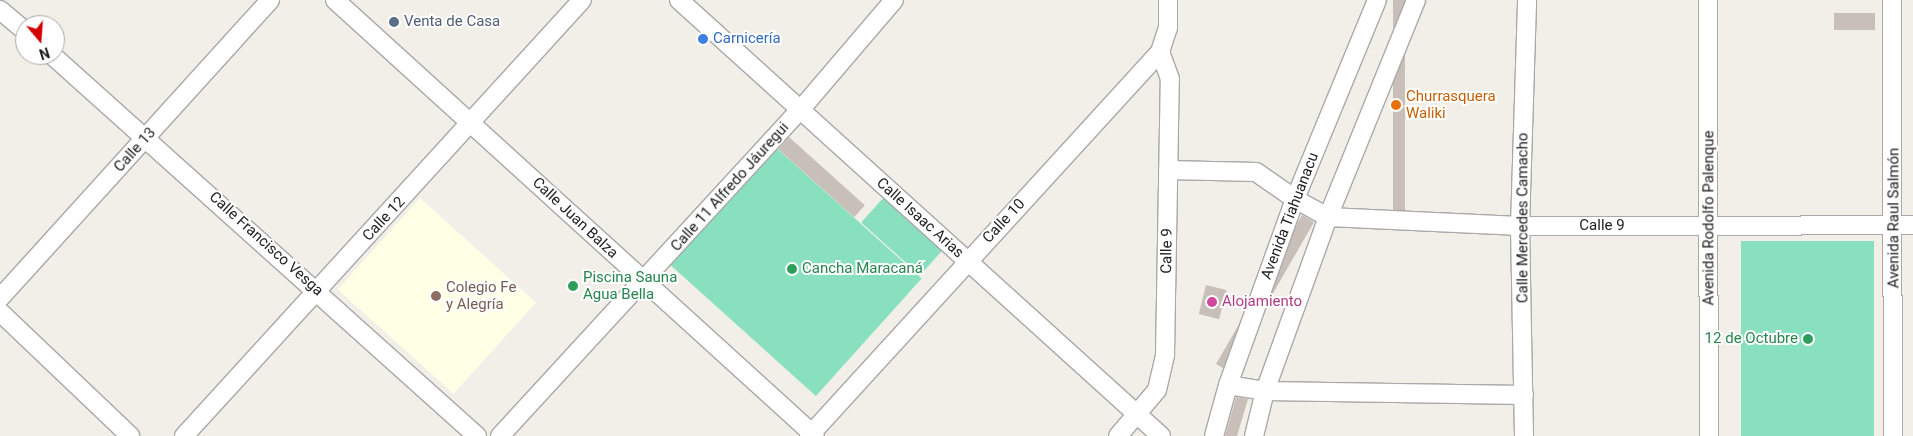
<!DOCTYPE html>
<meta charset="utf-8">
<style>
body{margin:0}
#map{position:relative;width:1913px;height:436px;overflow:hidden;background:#f2efe9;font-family:Roboto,sans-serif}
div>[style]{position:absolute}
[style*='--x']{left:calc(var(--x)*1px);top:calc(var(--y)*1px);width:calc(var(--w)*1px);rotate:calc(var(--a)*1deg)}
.education>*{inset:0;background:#ffffe5;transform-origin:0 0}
.pitch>*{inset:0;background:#88e0be;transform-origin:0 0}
.building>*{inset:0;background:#c7bfb8;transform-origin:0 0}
.roads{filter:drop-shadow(1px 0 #a9a9a9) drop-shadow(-1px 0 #a9a9a9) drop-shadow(0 1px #a9a9a9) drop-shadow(0 -1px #a9a9a9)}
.minor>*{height:18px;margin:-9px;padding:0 9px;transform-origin:9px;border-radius:9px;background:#fff}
.dots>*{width:14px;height:14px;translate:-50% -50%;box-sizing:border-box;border:2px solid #fff;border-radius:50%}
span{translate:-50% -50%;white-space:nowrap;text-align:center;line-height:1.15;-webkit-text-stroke:4px #fff;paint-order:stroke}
.service-label{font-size:15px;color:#4e5e75}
.left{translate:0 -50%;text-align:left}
.shop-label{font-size:15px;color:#366cbe}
.food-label{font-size:15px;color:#c56008}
.street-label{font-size:15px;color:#222}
.leisure-label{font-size:15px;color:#27864d}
.right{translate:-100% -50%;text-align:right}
.education-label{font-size:15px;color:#785e54}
.hotel-label{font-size:15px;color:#b23c85}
.north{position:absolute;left:15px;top:15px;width:50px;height:50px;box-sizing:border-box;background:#fff;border:1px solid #a7a7a7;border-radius:50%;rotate:162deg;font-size:14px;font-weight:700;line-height:20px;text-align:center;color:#222}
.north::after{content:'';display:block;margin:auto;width:18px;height:22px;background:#d40000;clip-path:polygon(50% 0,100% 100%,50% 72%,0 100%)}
</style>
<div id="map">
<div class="education">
<i style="left:420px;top:198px;width:156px;height:123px;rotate:42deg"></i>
</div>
<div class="pitch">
<i style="left:770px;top:142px;width:204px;height:158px;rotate:42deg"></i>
<i style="left:886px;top:195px;width:79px;height:37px;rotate:42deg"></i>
<i style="left:1874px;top:241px;width:195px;height:133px;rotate:90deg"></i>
</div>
<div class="building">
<i style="left:1393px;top:0;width:12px;height:212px"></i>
<i style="left:1834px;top:13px;width:41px;height:17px"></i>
<i style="left:789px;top:137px;width:102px;height:16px;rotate:42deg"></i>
<i style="left:1302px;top:215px;width:14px;height:172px;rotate:30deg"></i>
<i style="left:1206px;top:285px;width:21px;height:30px;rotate:14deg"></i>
<i style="clip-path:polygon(1236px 397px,1248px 399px,1237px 436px,1225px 436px)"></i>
</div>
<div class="roads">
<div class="minor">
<i style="--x:335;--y:0;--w:648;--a:42.25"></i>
<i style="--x:679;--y:0;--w:650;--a:42.13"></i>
<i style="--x:1708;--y:0;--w:436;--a:89.9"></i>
<i style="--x:1892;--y:0;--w:436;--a:89.9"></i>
<i style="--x:0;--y:10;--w:33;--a:40"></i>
<i style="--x:52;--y:55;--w:571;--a:41.88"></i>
<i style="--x:1168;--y:170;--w:88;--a:1.3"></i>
<i style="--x:1256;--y:172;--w:47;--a:34.7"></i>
<i style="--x:1295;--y:199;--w:38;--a:29"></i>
<i style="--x:1328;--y:217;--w:192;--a:2.7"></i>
<i style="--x:1520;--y:226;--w:393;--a:-0.1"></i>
<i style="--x:0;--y:298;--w:402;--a:-47.8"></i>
<i style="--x:0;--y:312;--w:180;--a:43.6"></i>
<i style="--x:1228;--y:385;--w:37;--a:9"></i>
<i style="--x:1265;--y:391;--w:259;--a:0.9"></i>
<i style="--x:184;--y:436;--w:590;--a:-47.61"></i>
<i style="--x:500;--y:436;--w:444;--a:-47.4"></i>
<i style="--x:801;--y:109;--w:143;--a:-49.5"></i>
<i style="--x:809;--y:436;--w:520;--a:-47.57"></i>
<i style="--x:1160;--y:52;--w:25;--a:-72"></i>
<i style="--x:1168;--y:28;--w:28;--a:-90"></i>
<i style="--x:1118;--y:436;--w:60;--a:-49.7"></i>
<i style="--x:1157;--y:390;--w:36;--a:-77"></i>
<i style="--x:1165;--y:355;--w:276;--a:-89"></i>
<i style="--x:1170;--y:79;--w:29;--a:-110"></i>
<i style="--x:1214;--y:436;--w:53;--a:-74.6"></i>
<i style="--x:1228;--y:385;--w:198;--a:-70.2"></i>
<i style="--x:1295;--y:199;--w:215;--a:-67.6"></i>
<i style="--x:1254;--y:436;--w:46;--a:-76.3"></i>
<i style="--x:1265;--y:391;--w:185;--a:-70.1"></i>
<i style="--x:1328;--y:217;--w:234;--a:-67.9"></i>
<i style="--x:1524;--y:436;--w:210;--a:-91.1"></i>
<i style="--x:1520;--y:226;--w:226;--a:-88.2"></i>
</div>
</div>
<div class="dots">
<i style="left:394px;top:22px;background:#5c6f8a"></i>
<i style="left:703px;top:39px;background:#3f7fe0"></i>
<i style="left:1396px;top:105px;background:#e8710a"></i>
<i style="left:792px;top:269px;background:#2e9e5b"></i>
<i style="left:573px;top:286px;background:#2e9e5b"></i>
<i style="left:436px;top:296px;background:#8d6e63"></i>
<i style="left:1212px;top:302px;background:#d1479c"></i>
<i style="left:1808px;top:339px;background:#2e9e5b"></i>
</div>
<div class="service-label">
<span class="left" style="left:404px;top:22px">Venta de Casa</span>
</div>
<div class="shop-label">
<span class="left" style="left:713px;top:39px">Carnicería</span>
</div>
<div class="food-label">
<span class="left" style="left:1406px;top:105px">Churrasquera<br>Waliki</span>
</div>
<div class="street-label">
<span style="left:135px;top:150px;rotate:-48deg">Calle 13</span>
<span style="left:730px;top:187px;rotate:-48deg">Calle 11 Alfredo Jáuregui</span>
<span style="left:1290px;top:216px;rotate:-69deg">Avenida Tiahuanacu</span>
<span style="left:575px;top:218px;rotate:43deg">Calle Juan Balza</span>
<span style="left:920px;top:218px;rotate:42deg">Calle Isaac Arias</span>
<span style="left:1523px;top:218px;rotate:-90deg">Calle Mercedes Camacho</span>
<span style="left:1709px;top:218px;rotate:-90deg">Avenida Rodolfo Palenque</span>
<span style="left:1894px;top:218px;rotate:-90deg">Avenida Raul Salmón</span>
<span style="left:384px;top:219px;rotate:-47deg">Calle 12</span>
<span style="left:1004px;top:221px;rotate:-47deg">Calle 10</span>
<span style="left:1602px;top:226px">Calle 9</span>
<span style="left:266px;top:244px;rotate:42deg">Calle Francisco Vesga</span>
<span style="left:1167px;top:251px;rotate:-89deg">Calle 9</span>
</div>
<div class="leisure-label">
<span class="left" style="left:802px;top:269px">Cancha Maracaná</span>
<span class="left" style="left:583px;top:286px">Piscina Sauna<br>Agua Bella</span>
<span class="right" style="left:1798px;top:339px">12 de Octubre</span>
</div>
<div class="education-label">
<span class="left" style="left:446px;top:296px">Colegio Fe<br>y Alegría</span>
</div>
<div class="hotel-label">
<span class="left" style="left:1222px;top:302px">Alojamiento</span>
</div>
<div class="north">N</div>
</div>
